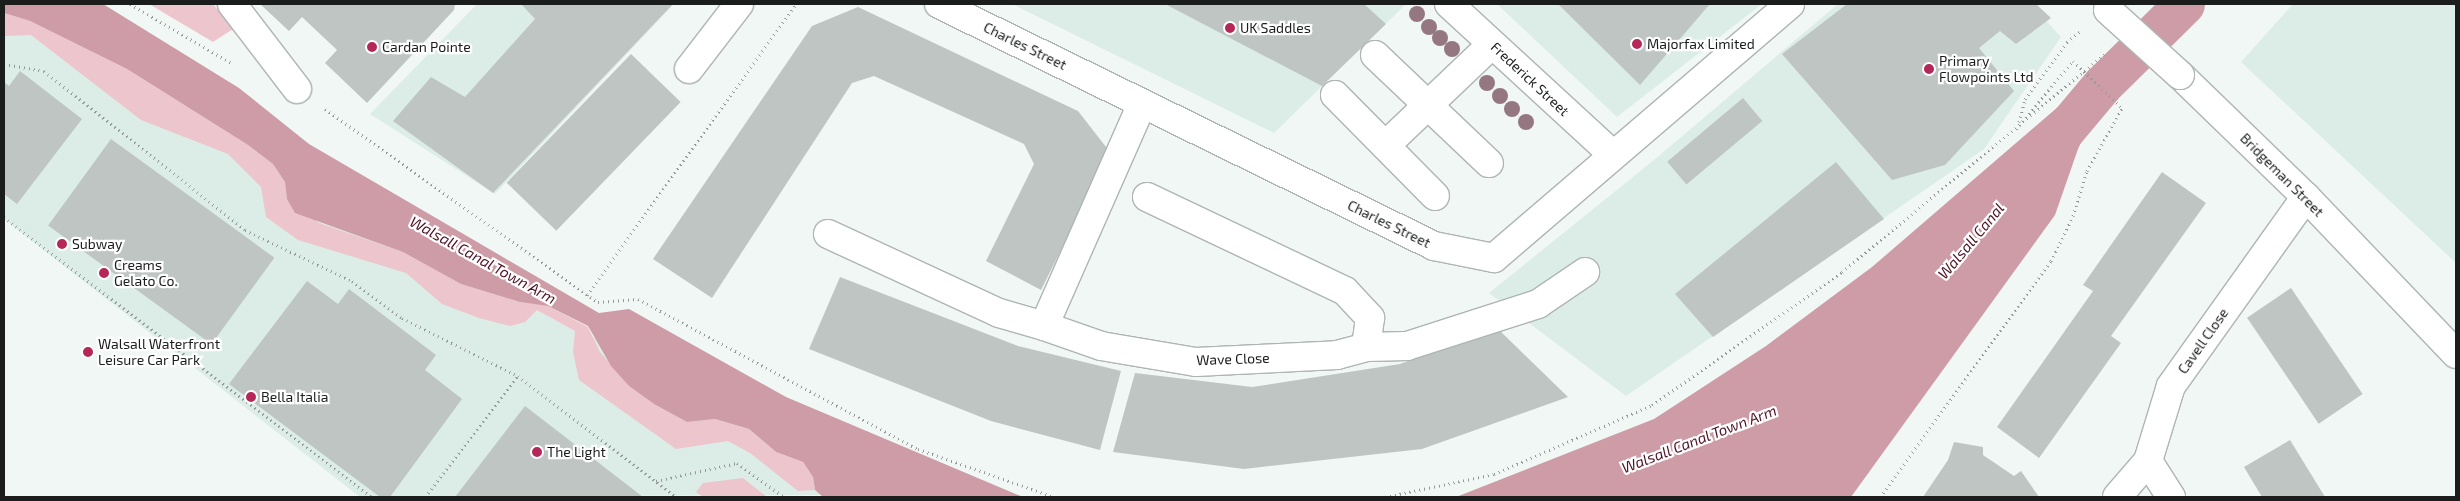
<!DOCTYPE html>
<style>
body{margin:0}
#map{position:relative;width:2460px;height:501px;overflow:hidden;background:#f0f7f5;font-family:"Exo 2",sans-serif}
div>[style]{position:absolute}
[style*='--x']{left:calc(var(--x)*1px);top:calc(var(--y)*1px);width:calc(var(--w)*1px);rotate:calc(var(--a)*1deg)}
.built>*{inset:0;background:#dcede8}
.green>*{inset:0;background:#edc5cc}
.water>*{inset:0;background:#ce9ca6}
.canal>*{height:41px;margin:-20.5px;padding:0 20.5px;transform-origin:20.5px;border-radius:20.5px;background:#ce9ca6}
.building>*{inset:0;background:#bec5c3;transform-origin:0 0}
.path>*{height:3px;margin-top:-1.5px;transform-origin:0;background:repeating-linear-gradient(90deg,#949897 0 1px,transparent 0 5px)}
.roads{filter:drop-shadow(1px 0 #aeb5b3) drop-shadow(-1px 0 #aeb5b3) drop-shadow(0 1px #aeb5b3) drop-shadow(0 -1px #aeb5b3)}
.minor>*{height:28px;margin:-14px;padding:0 14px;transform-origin:14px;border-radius:14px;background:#fff}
.path-bridge>*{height:3px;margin-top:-1.5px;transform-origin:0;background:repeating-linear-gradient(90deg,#949897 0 1px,transparent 0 5px)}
.bridges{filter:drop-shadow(1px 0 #aeb5b3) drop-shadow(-1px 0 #aeb5b3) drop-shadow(0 1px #aeb5b3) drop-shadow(0 -1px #aeb5b3)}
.minor-bridge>*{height:28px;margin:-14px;padding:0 14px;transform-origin:14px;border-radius:14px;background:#fff}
.trees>*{width:16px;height:16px;margin:-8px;border-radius:50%;background:#957781}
.dots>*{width:14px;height:14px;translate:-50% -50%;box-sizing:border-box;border:2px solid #fff;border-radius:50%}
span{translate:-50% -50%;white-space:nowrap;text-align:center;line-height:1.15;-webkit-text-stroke:4.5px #fff;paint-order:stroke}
.poi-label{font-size:14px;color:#1b1d1d}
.left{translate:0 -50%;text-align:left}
.street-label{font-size:14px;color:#1b1d1d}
.water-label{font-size:15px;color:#4e1224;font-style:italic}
.frame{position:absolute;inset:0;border:5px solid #1b1d1d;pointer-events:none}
</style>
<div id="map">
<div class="built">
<i style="clip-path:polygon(477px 4px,674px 4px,495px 194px,370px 114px)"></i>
<i style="clip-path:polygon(1012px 4px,1406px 4px,1274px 133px)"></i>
<i style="clip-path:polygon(1497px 4px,1762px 4px,1617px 117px)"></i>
<i style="clip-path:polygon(1838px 4px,2031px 4px,2061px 37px,1984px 149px,1626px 396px,1489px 293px,1654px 160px)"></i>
<i style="clip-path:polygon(2293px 4px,2456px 4px,2456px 263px,2241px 62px)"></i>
<i style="clip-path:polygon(4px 13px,548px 306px,823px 495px,360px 497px,4px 219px)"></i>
</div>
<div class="green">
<i style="clip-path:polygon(149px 4px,213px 4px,233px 29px,213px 42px)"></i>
<i style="clip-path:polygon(4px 13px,30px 21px,127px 69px,248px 145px,273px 164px,285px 182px,287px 199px,319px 223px,403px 252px,461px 284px,520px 302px,548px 306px,588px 327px,600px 352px,629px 386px,654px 404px,687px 422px,715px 419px,749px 429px,776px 452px,803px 462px,813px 477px,815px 490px,798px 491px,750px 453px,728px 441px,676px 449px,579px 380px,573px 352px,575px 331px,537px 310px,525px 322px,510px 326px,479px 318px,442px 304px,406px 273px,298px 240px,266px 217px,261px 187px,228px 154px,141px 120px,31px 35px,4px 36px)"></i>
<i style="clip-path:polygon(743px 478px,767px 497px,703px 497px,696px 492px,703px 483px)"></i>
</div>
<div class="water">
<i style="clip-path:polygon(4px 4px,103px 4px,239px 88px,309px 144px,599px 313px,629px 309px,786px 397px,1023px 497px,823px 497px,815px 490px,813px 477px,803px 462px,776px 452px,749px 429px,715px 419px,687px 422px,654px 404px,629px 386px,611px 366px,588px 326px,548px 306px,520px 302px,461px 284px,403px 252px,295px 213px,287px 199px,285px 182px,273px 164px,248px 145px,127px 69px,30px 21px,4px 13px)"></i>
<i style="clip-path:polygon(2087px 82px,2102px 97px,2078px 149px,2055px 215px,1851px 497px,1456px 497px,1654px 419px,1766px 346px,1872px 267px)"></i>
</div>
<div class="canal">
<i style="--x:2060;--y:135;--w:65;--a:-50"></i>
<i style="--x:2102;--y:85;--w:115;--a:-44.6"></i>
</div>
<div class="building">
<i style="clip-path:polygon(260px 4px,455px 4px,454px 10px,367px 103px,325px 63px,337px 50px,302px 17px,289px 31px)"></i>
<i style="clip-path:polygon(521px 4px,673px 4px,493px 193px,393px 121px,431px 77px,465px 97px,535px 19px)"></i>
<i style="clip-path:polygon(1165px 4px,1364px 4px,1386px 24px,1322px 86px)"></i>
<i style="clip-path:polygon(1558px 4px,1710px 4px,1640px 85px)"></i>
<i style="clip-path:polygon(1847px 4px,2036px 4px,2051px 18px,2016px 44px,2000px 31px,1979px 48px,2014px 91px,1945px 165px,1892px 180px,1782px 54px)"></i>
<i style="clip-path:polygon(858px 7px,1078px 111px,1110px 152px,1041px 290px,986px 261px,1034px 164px,1024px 144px,874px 76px,852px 83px,712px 298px,653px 259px,812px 26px)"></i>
<i style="left:631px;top:54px;width:69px;height:179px;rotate:44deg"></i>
<i style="clip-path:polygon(20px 71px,82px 119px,17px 204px,4px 194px,4px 82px,9px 86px)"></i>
<i style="left:1743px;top:98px;width:30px;height:99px;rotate:50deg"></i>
<i style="left:111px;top:139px;width:202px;height:107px;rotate:36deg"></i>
<i style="clip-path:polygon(1836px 162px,1884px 219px,1713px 337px,1675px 294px)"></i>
<i style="clip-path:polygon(2162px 172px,2206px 203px,2111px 336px,2121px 343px,2039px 458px,1997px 427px,2093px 291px,2083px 285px)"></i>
<i style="clip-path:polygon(840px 277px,1018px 346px,1121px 371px,1100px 450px,991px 421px,809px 349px)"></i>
<i style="clip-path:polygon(307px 281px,338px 304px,349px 289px,436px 355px,425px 370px,462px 399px,390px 497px,380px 497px,229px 384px)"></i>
<i style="left:2291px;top:288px;width:128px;height:53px;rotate:56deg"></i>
<i style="clip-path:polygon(1496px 327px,1568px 397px,1422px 449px,1244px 469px,1113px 452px,1135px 373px,1252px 387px,1400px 364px)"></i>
<i style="clip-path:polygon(525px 406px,643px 497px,455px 497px)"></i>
<i style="clip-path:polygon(2290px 440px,2325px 497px,2262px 497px,2244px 467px)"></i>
<i style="clip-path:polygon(1954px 442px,1983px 447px,1983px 455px,2014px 476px,2021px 471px,2039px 497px,1923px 497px,1948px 460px)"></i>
</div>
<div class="path">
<i style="--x:130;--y:4;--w:119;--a:30.2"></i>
<i style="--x:4;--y:64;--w:41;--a:9.9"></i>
<i style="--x:44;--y:71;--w:256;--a:38.3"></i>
<i style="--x:245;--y:230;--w:119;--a:25.5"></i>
<i style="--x:352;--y:281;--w:62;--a:36.5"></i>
<i style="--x:402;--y:318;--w:130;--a:26.6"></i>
<i style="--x:518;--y:376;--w:199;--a:37.4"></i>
<i style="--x:325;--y:109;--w:334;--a:35.3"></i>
<i style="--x:598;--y:302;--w:40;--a:-4.3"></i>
<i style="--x:638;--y:299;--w:318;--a:28.2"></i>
<i style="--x:918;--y:449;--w:144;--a:19.4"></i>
<i style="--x:2019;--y:122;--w:24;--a:-75"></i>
<i style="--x:2025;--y:99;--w:71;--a:-53.6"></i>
<i style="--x:2067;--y:42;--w:19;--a:-39"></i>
<i style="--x:2016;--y:129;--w:89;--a:-50"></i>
<i style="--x:4;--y:217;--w:462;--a:37.3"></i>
<i style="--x:587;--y:295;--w:358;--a:-54.3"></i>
<i style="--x:656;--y:481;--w:83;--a:-12.5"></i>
<i style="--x:737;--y:463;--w:58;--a:35.9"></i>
<i style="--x:425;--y:497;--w:153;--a:-52.5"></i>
<i style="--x:1385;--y:497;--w:111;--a:-11.9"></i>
<i style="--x:1494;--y:474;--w:172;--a:-23.6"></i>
<i style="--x:1652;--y:405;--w:232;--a:-35"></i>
<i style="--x:1842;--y:272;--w:343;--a:-39.7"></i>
<i style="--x:1880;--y:497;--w:291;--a:-54.1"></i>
<i style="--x:2051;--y:261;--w:50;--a:-63.9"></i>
<i style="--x:2073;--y:216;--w:47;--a:-72.7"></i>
<i style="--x:2087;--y:171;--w:72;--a:-60.9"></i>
</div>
<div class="roads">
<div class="minor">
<i style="--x:232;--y:4;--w:107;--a:52.6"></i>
<i style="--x:939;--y:4;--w:551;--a:26.05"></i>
<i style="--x:1434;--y:246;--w:61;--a:11.3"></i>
<i style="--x:1494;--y:258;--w:390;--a:-40.6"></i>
<i style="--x:1449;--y:4;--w:222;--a:42.6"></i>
<i style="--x:1375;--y:55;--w:157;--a:43.5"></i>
<i style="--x:689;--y:69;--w:82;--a:-52.4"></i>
<i style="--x:2180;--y:75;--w:175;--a:44.1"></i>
<i style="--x:2306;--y:197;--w:217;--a:46.3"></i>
<i style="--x:1335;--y:95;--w:142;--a:45.3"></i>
<i style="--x:1386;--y:145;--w:146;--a:-43.6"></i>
<i style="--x:1147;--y:197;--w:219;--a:25.4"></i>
<i style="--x:1345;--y:291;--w:37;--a:47"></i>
<i style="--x:1370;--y:318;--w:29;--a:98"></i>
<i style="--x:828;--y:234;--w:188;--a:24.8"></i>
<i style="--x:999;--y:313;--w:47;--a:16.1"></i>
<i style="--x:1044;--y:326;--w:243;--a:-66.2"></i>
<i style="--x:1044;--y:326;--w:60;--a:19.3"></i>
<i style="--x:1101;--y:346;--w:96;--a:9.6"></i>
<i style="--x:1196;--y:362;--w:141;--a:-2.8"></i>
<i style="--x:1337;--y:355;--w:30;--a:-15"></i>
<i style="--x:1366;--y:347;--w:41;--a:-1.4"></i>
<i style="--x:1407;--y:346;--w:138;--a:-17.8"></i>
<i style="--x:1538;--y:304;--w:57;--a:-34.2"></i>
<i style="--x:2117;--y:497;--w:48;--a:-49.3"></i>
<i style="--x:2171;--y:497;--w:43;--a:-122.6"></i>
<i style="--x:2148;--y:461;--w:78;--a:-73"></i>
<i style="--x:2171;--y:386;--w:232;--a:-54.5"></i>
</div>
</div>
<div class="path-bridge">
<i style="--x:2073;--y:61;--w:68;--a:43.8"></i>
</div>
<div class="bridges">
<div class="minor-bridge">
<i style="--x:2108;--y:10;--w:97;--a:42.1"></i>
</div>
</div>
<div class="trees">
<i style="left:1417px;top:14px"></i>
<i style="left:1429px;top:27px"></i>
<i style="left:1440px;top:38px"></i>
<i style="left:1452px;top:49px"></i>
<i style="left:1487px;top:83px"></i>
<i style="left:1500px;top:96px"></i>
<i style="left:1512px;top:109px"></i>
<i style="left:1526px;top:122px"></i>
</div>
<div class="dots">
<i style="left:1230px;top:28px;background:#b52758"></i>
<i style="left:1637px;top:44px;background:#b52758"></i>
<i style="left:372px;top:47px;background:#b52758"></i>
<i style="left:1929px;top:69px;background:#b52758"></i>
<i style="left:62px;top:244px;background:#b52758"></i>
<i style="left:104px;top:273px;background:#b52758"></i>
<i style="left:88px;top:352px;background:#b52758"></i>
<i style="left:251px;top:397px;background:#b52758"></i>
<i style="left:537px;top:452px;background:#b52758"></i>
</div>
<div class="poi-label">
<span class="left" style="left:1240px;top:28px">UK Saddles</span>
<span class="left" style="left:1647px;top:44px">Majorfax Limited</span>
<span class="left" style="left:382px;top:47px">Cardan Pointe</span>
<span class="left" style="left:1939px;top:69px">Primary<br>Flowpoints Ltd</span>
<span class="left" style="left:72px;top:244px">Subway</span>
<span class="left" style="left:114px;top:273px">Creams<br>Gelato Co.</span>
<span class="left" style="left:98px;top:352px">Walsall Waterfront<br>Leisure Car Park</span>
<span class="left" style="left:261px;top:397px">Bella Italia</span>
<span class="left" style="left:547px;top:452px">The Light</span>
</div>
<div class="street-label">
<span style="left:1025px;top:46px;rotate:26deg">Charles Street</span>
<span style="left:1530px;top:79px;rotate:43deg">Frederick Street</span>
<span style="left:2282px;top:175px;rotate:45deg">Bridgeman Street</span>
<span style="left:1389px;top:224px;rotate:26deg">Charles Street</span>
<span style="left:2203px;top:341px;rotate:-55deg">Cavell Close</span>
<span style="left:1233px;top:359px;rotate:-2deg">Wave Close</span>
</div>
<div class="water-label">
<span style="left:1971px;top:241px;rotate:-50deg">Walsall Canal</span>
<span style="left:483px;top:260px;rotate:29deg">Walsall Canal Town Arm</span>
<span style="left:1699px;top:439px;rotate:-21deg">Walsall Canal Town Arm</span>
</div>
<div class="frame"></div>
</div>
